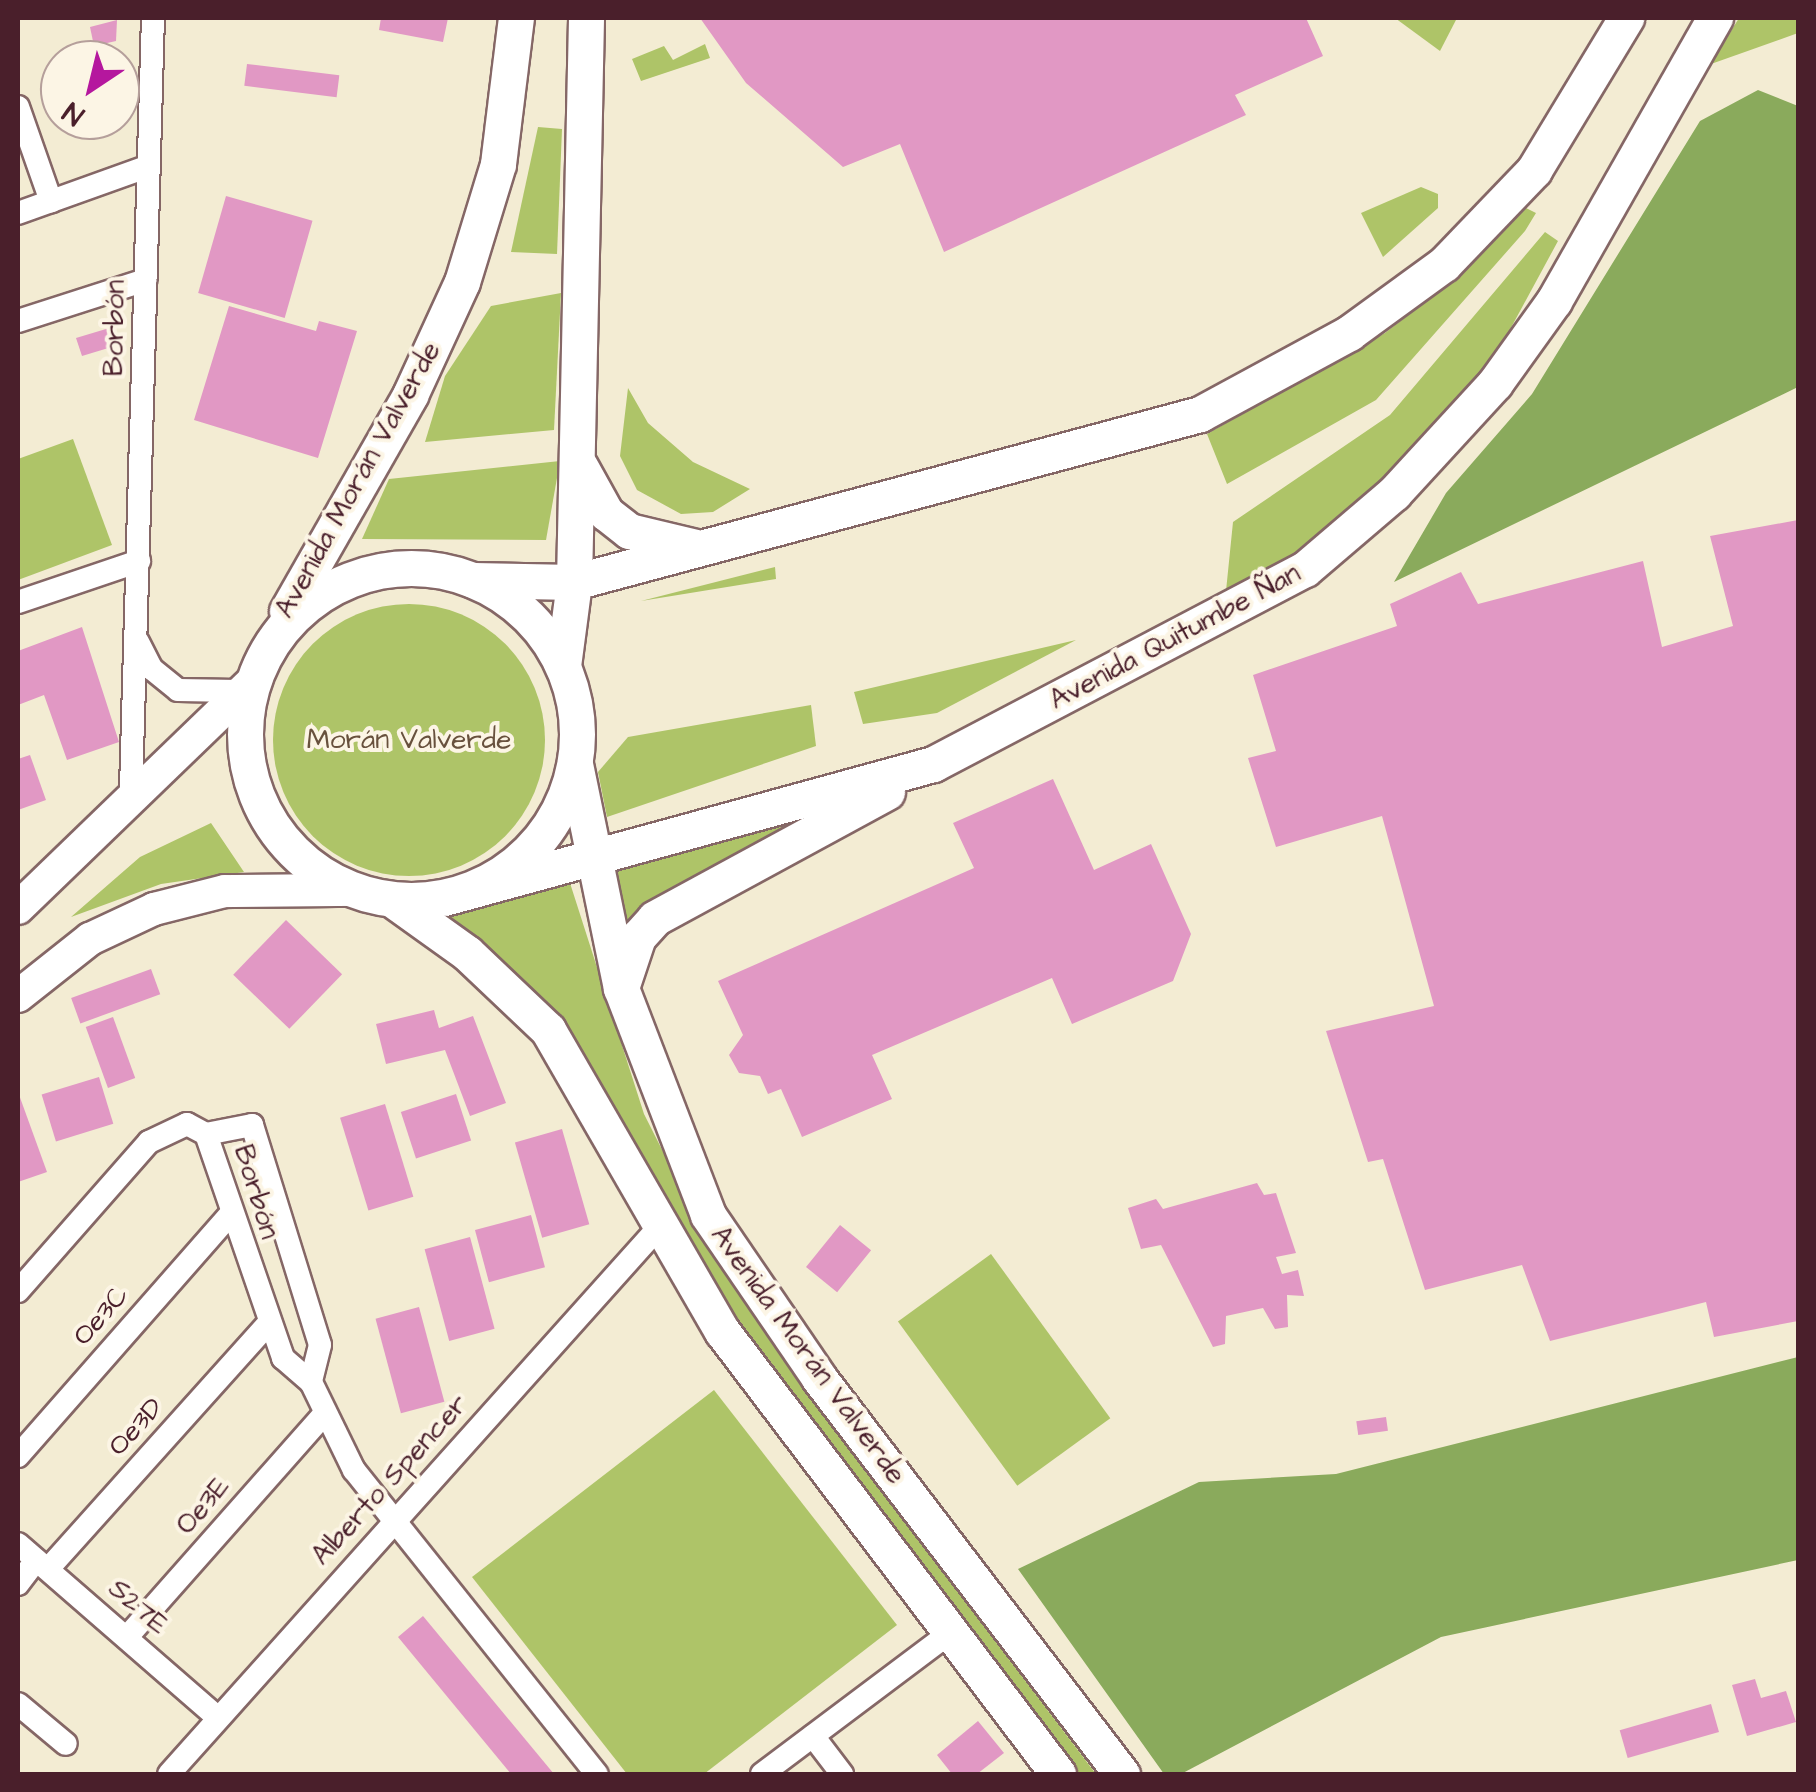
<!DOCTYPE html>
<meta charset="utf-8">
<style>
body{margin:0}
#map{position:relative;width:1816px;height:1792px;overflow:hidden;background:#f3ecd3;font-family:"Architects Daughter",sans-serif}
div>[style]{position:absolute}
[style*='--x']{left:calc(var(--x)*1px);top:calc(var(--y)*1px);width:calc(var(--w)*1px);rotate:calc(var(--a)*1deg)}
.green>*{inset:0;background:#aec468;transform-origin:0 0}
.round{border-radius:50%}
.forest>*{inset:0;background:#8aaa5c}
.building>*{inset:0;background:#e198c4;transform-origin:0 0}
.roads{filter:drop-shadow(2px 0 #856766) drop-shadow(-2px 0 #856766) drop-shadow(0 2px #856766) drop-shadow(0 -2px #856766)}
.minor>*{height:22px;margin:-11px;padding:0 11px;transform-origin:11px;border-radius:11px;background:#fff}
.secondary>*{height:32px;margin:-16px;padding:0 16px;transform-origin:16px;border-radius:16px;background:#fff}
.primary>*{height:35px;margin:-17.5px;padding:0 17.5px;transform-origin:17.5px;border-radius:17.5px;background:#fff}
.primary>.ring{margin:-17.5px;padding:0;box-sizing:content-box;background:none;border:35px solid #fff;border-radius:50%}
span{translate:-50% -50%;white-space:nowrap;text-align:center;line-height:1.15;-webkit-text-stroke:8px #fcf5e5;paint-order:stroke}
.street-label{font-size:28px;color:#4a1f2b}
.park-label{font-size:28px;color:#68513d}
.frame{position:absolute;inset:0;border:20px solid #4a1f2b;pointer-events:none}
.north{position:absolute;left:40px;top:40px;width:100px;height:100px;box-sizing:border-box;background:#fcf5e5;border:2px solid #b59f9b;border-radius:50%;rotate:215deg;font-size:28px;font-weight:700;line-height:40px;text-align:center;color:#4a1f2b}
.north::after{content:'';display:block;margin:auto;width:35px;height:45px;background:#b5179e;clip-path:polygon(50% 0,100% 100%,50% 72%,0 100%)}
</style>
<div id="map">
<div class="green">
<i style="clip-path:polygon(1395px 18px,1457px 18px,1440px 51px)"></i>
<i style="clip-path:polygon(1739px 18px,1797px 18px,1798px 33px,1711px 64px)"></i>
<i style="clip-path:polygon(705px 44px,710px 58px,641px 81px,632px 59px,664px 46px,673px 60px)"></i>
<i style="clip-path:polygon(538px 127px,562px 129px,557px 254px,511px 252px)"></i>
<i style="clip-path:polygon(1421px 187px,1438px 194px,1438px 208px,1383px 257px,1361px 213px)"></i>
<i style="clip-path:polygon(1520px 205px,1536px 213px,1525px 231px,1376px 400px,1227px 484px,1207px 434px,1385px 333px,1444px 287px)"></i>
<i style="clip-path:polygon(1545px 232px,1558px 241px,1488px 370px,1422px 448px,1288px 558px,1226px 591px,1233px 522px,1390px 415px)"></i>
<i style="clip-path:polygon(561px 293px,554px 430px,425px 442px,445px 376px,491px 306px)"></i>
<i style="clip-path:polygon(628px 388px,648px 423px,693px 462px,750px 489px,713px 512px,681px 514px,637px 490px,620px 456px)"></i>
<i style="clip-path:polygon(73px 439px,112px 545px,18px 580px,18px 459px)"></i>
<i style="clip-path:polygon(560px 461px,546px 540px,362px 539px,389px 479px)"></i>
<i style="clip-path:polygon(775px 567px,776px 579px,641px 601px)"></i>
<i class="round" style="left:273px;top:604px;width:272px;height:272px"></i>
<i style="clip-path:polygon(1076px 640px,937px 713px,863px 724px,854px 692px)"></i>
<i style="clip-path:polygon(811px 705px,816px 746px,607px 817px,598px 772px,628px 737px)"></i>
<i style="clip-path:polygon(851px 800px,625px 927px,611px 873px)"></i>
<i style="clip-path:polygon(211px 823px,244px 872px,161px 884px,71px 917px,140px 857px)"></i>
<i style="clip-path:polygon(570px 883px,644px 1114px,702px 1229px,816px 1405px,1096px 1774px,1072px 1774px,700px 1274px,563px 1024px,441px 915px)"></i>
<i style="left:991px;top:1254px;width:203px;height:115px;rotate:54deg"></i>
<i style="clip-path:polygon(714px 1390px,897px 1625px,704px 1774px,627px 1774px,472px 1577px)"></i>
</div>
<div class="forest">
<i style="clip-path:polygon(1758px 90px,1798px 106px,1798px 387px,1394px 582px,1446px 493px,1532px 394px,1700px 121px)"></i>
<i style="clip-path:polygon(1798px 1357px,1798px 1560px,1441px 1637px,1181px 1774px,1164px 1774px,1018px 1569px,1199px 1482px,1336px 1474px)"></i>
</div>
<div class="building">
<i style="clip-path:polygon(381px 18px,448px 18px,443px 42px,379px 30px)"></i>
<i style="clip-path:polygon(700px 18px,1306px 18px,1323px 56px,1235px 95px,1246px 115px,944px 252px,900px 144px,843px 167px,746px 83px)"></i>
<i style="clip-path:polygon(117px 20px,116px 41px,94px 46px,90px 27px)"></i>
<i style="left:247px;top:64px;width:93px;height:22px;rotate:7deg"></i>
<i style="left:226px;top:196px;width:90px;height:101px;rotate:16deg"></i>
<i style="clip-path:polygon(229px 306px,316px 331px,319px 321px,357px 331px,318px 458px,194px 420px)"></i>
<i style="clip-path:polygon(116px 326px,115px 346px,82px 356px,76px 338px)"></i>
<i style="clip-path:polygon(1798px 520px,1798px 1321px,1714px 1337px,1706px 1302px,1550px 1341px,1522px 1265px,1425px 1290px,1383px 1159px,1368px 1162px,1326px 1031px,1434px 1006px,1382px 816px,1276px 847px,1248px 758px,1276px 751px,1253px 675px,1397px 626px,1390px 604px,1461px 572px,1478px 604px,1643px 561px,1662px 647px,1733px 626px,1710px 536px)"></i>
<i style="clip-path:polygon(82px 627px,119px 742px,67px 760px,44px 695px,18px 705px,18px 651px)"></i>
<i style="clip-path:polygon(30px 755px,46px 800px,18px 810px,18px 759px)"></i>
<i style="clip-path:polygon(1053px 779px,1094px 870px,1151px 844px,1191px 934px,1173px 981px,1072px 1024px,1052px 978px,872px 1055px,892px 1099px,802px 1137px,781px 1089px,768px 1094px,760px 1076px,739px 1073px,729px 1055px,743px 1035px,718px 981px,974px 868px,953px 823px)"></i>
<i style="left:286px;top:920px;width:78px;height:76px;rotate:44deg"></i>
<i style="left:151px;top:969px;width:27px;height:85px;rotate:70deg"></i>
<i style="clip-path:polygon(434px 1010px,439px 1028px,473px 1016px,506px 1103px,470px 1116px,445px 1050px,386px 1064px,376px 1024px)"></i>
<i style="left:113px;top:1017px;width:65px;height:29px;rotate:70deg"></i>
<i style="left:99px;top:1077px;width:49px;height:60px;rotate:73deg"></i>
<i style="clip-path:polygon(18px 1092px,47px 1172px,18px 1182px)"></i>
<i style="left:456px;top:1094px;width:49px;height:58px;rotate:72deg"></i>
<i style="left:385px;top:1104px;width:97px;height:47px;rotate:73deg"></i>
<i style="left:562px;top:1129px;width:99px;height:49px;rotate:74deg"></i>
<i style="clip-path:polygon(1257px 1183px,1264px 1195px,1276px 1193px,1296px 1253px,1276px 1257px,1282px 1274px,1298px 1270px,1304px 1296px,1287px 1295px,1288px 1327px,1275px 1329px,1263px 1308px,1226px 1316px,1225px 1344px,1213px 1347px,1161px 1245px,1141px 1249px,1128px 1208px,1156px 1199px,1163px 1209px)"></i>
<i style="left:531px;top:1215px;width:54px;height:58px;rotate:75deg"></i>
<i style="left:840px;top:1225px;width:40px;height:54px;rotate:39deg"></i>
<i style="left:470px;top:1237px;width:95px;height:47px;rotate:75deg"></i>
<i style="left:419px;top:1307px;width:98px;height:45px;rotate:75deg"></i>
<i style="left:1386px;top:1417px;width:14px;height:30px;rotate:82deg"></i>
<i style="clip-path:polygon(423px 1616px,554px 1774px,511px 1774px,398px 1637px)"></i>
<i style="clip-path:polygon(1755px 1679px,1761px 1698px,1786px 1691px,1796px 1722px,1747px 1736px,1732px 1685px)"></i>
<i style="left:1711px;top:1704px;width:29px;height:95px;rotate:74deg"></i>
<i style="clip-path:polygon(978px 1721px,1004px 1753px,977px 1774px,952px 1774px,937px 1755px)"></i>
</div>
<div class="roads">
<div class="minor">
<i style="--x:18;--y:107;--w:100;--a:70.7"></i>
<i style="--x:18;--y:213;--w:139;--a:-19.7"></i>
<i style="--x:18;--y:321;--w:134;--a:-17.8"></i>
<i style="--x:18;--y:602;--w:128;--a:-18.7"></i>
<i style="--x:138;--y:642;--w:30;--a:63"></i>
<i style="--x:152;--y:669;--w:33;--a:39"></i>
<i style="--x:178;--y:690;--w:60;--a:1"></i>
<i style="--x:131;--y:789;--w:771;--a:-88.37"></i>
<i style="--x:206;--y:1134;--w:237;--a:71"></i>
<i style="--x:283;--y:1358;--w:37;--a:41"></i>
<i style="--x:311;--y:1382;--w:98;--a:64"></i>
<i style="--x:354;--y:1470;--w:389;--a:51.4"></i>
<i style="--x:206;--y:1134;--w:47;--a:-11.1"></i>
<i style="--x:252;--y:1125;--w:230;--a:72.8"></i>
<i style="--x:320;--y:1345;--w:38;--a:104"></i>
<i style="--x:18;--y:1291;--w:198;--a:-48.7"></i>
<i style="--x:149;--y:1142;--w:42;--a:-25.3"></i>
<i style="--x:187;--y:1124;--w:21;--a:28"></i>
<i style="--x:18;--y:1456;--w:320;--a:-48.7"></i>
<i style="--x:18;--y:1544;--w:265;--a:41"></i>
<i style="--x:48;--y:1569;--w:329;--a:-48.1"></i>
<i style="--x:18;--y:1584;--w:30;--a:-53"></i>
<i style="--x:127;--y:1637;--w:298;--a:-48.5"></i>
<i style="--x:18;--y:1704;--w:62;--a:39.8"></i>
<i style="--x:813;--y:1736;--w:48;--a:52.7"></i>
<i style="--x:169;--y:1774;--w:733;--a:-48.15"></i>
<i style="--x:762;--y:1774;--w:236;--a:-36.9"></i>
</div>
<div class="secondary">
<i style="--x:18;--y:908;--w:324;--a:-44"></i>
<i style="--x:18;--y:996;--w:92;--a:-38.4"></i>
<i style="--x:90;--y:939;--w:71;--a:-25.1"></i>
<i style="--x:154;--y:909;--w:73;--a:-14.2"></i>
<i style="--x:225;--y:891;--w:123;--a:-0.5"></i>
</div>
<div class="primary">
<i style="--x:580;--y:466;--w:54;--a:61"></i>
<i style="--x:606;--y:513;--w:29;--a:38"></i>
<i style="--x:629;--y:531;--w:69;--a:13.4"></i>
<i class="ring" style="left:245px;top:568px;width:297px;height:297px"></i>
<i style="--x:473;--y:580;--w:101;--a:1.1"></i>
<i style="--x:574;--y:582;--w:648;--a:-15.02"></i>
<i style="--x:1200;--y:414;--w:170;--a:-28.5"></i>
<i style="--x:1349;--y:333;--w:117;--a:-36"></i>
<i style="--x:1444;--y:264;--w:130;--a:-46.2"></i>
<i style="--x:1534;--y:170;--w:178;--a:-58.8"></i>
<i style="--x:287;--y:611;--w:249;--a:-60.3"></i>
<i style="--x:410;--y:395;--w:124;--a:-65.3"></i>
<i style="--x:462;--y:282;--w:123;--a:-73"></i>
<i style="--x:498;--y:164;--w:147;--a:-83"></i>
<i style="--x:563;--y:666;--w:85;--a:-82.5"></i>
<i style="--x:574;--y:582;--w:564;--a:-88.78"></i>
<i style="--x:575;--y:764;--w:229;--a:78.4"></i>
<i style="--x:621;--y:988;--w:243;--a:69"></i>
<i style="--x:708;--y:1215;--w:197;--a:55.7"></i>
<i style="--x:819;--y:1378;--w:499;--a:52.6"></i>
<i style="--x:444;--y:898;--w:507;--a:-15.32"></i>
<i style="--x:933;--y:764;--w:420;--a:-27.7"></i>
<i style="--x:1305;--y:569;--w:117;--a:-40.5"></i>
<i style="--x:1394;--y:493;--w:149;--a:-47.4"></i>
<i style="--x:1495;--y:383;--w:101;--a:-54.3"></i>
<i style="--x:1554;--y:301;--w:326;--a:-60.4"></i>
<i style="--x:393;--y:900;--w:91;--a:35.6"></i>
<i style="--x:467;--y:953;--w:112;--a:43.5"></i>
<i style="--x:548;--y:1030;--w:348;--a:60"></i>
<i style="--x:722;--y:1331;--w:556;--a:52.82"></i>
<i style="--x:621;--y:988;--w:54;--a:-71.6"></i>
<i style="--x:638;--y:937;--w:25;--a:-48"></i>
<i style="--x:655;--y:918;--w:264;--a:-28.5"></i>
</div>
</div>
<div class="street-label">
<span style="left:115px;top:328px;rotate:-89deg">Borbón</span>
<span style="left:358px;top:480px;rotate:-61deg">Avenida Morán Valverde</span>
<span style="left:1175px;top:637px;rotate:-28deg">Avenida Quitumbe Ñan</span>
<span style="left:256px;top:1192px;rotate:73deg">Borbón</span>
<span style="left:101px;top:1316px;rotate:-49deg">Oe3C</span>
<span style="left:808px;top:1355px;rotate:54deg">Avenida Morán Valverde</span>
<span style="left:136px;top:1427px;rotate:-48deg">Oe3D</span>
<span style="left:390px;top:1480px;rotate:-48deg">Alberto Spencer</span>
<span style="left:203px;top:1506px;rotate:-49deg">Oe3E</span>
<span style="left:138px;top:1607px;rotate:41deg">S27E</span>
</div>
<div class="park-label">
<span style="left:409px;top:740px">Morán Valverde</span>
</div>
<div class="frame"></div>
<div class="north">N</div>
</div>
